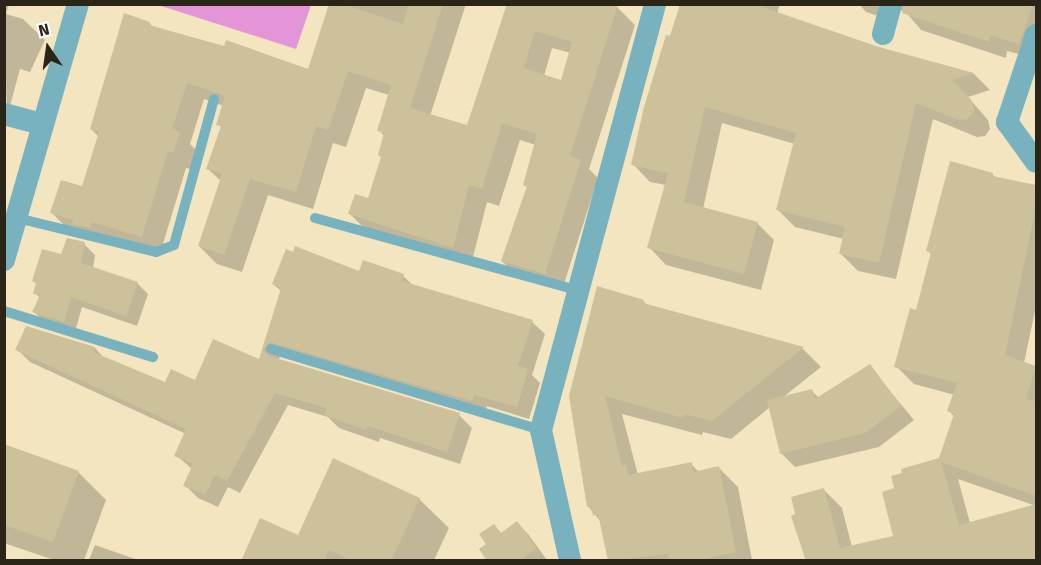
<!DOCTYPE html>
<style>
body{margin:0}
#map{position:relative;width:1041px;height:565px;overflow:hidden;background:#f2e5bf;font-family:"Fira Sans",sans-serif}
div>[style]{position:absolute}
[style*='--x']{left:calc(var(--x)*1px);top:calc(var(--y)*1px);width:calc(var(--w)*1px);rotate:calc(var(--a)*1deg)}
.green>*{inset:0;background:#e495d8}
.shadow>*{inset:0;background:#0003}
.building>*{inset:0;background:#cdc19b}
.lane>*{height:10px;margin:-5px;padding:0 5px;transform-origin:5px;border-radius:5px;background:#78b2bf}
.street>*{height:22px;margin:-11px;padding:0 11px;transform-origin:11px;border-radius:11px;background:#78b2bf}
span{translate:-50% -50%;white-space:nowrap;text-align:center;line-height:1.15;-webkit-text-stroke:5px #fff;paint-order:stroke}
.frame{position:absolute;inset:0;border:6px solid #2a2516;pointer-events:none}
.north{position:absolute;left:18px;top:18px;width:60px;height:60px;-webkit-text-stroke:4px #fff;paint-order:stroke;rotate:347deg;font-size:16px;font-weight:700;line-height:24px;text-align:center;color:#2a2516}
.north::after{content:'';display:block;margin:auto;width:21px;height:27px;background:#2a2516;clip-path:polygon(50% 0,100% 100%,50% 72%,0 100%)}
</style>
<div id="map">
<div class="green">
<i style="clip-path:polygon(158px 5px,311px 4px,311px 5px,296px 49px)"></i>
</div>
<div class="shadow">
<i style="clip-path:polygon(4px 4px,9px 4px,6px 14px,23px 19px,45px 40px,30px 72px,20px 69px,7px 117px)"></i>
<i style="clip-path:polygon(evenodd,331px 4px,466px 4px,430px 116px,468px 127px,507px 4px,607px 4px,617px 7px,635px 25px,589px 169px,598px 178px,562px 290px,520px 279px,502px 261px,528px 188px,524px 185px,536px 145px,520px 140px,499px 206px,487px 202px,471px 265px,368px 232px,350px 214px,369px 200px,383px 158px,385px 137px,379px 130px,389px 95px,366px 88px,346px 147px,333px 143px,313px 209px,268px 195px,242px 272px,217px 264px,199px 246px,221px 181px,208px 169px,222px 128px,218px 124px,224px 106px,204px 99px,190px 144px,197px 151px,190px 169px,186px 168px,160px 254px,69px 230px,52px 213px,82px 188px,99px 137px,91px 129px,149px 23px,154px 28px,309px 71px,331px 4px,552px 48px,571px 53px,562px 82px,544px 76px,552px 48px)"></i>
<i style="clip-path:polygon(681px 4px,780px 4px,777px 14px,879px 48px,974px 74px,990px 90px,968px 97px,988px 120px,990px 129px,985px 136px,977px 137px,933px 119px,896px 279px,858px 271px,841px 254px,844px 239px,795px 227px,778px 210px,795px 144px,722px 123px,703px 209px,757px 223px,774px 240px,761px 290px,666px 265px,649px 247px,666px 185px,650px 182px,633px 164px,645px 108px)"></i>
<i style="clip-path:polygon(859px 4px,1036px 4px,1036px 58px,1007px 51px,1006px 58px,921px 30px,904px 10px,899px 11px,894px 21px,866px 12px)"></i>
<i style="clip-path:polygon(992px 174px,997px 179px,1036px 187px,1036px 306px,1024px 363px,1036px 368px,1036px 506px,958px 479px,970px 523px,1033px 506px,1036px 509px,1036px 560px,808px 560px,793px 517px,824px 490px,842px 508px,852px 547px,895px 537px,896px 490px,940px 460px,955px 417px,949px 411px,955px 395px,914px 384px,896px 366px,917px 312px,932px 255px,927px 250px)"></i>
<i style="clip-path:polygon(84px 244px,95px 255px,93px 269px,137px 283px,148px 294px,137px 326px,82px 307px,75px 332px,45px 322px,34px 312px,40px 298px,35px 293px,37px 284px,34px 281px)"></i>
<i style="clip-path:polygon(360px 273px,403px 276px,414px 286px,532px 322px,545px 334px,532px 375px,540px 383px,529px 419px,487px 406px,485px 413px,282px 354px,278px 360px,459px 415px,472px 428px,460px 464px,380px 438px,379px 442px,339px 428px,328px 417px,288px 405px,240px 493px,228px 487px,218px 507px,198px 498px,185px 485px,192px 469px,176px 455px,186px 434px,30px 362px,17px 349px,27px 328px,95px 348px,105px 359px,166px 384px,196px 382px,260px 361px,281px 291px,273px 284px)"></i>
<i style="clip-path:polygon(643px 301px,649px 307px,803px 349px,821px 367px,782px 398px,812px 391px,819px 398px,869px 366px,914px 420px,879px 447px,795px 467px,781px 453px,770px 407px,731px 439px,703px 432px,702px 435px,622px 414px,638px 475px,691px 464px,699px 472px,719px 468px,738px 487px,752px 560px,609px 560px,601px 522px,588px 506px,570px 396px)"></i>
<i style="clip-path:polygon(4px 446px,78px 472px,106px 500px,84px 560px,54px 560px,4px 543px)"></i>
<i style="clip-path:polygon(419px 499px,449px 528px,434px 560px,243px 560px,299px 537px)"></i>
<i style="clip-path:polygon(517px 523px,528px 534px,547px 560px,489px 560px,488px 545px,494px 526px,502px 534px)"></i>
<i style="clip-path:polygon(95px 545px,138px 560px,89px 560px)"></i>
</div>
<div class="building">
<i style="clip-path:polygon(evenodd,329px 4px,342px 4px,403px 24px,409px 4px,443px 4px,410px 108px,467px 125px,507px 4px,618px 4px,570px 156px,581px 160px,545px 274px,501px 261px,527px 186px,523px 185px,537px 134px,502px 123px,482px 189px,469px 185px,453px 248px,348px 214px,355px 194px,368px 198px,381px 157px,378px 155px,384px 133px,377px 131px,391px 85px,348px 71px,328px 130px,316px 126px,296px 192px,250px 179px,224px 255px,198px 246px,222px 174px,206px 169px,221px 126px,216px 125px,225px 96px,187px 83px,172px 129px,180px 132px,173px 153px,168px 151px,142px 237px,92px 222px,90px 228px,72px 224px,73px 220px,50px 213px,61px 180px,82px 186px,99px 132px,90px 129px,124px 13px,150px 22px,149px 25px,224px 46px,226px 40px,308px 69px,329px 4px,535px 31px,572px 42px,561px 80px,524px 68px,535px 31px)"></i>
<i style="clip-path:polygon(680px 4px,753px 4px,879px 47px,974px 73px,952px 80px,972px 101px,974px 111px,968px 119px,959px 120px,916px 103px,879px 263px,839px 254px,845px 227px,776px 210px,796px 133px,705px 107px,684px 202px,758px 222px,744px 274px,647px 248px,668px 173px,631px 165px,644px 107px,666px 35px,670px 36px)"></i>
<i style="clip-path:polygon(904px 4px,1033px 4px,1019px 44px,990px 35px,989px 42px,902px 13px)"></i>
<i style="clip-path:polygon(950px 161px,993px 173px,992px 176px,1036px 185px,1036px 207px,1005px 355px,1036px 366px,1026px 399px,1036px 401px,1036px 496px,941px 462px,959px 525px,1036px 504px,1036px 560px,806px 561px,791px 516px,795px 514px,791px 497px,824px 488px,840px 548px,893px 536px,882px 492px,894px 488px,891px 476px,902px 473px,901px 469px,939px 458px,954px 414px,947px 411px,957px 383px,894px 367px,910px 308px,916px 310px,931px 252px,926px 251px)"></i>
<i style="clip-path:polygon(67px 238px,85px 242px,81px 263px,138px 282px,126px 316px,71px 297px,64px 322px,32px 312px,40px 295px,33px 294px,36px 283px,32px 281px,42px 249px,61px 254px)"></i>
<i style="clip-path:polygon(295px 246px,359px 271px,363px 260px,404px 274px,402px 281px,533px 320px,518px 366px,528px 369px,517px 407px,474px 395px,472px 401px,269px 342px,264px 350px,269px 356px,460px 413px,447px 452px,368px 426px,366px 430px,324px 415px,327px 408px,275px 393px,227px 481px,215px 475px,205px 495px,183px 486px,193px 464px,174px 456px,186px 429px,15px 350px,26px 326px,95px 347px,93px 352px,165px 382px,171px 369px,195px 380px,213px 339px,259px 359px,281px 288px,272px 284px,286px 249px,293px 252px)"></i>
<i style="clip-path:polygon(597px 286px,644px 300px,643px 303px,804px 347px,712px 421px,684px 414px,683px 418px,605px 396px,622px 466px,626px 465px,628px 475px,692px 462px,693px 472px,719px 466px,736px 552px,695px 561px,670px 561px,668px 554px,608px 561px,598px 514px,593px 516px,591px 506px,587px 507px,569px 396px)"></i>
<i style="clip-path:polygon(870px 364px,901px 406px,865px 433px,780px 454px,767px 400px,812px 389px,815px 399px)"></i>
<i style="clip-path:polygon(4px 444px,79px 471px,53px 542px,4px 525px)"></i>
<i style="clip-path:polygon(333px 458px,420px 498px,391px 561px,352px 561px,329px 550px,324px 561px,241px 561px,260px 518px,298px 535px)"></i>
<i style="clip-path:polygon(517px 521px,537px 548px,520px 561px,487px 561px,479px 549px,486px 544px,479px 534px,494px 524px,501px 533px)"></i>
</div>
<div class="lane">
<i style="--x:17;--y:218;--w:143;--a:13.7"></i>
<i style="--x:156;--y:252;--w:19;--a:-21"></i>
<i style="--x:174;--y:245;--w:151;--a:-74.7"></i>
<i style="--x:315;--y:218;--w:275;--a:15.4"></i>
<i style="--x:4;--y:311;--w:156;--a:17.2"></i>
<i style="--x:271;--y:349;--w:282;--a:16.7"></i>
</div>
<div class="street">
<i style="--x:883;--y:34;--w:31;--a:-75"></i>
<i style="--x:1036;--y:35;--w:92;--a:108.4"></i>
<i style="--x:1007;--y:122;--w:49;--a:54.1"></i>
<i style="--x:4;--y:114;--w:39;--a:15"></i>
<i style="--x:4;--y:260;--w:266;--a:-73.9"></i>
<i style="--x:570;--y:560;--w:133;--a:-102.6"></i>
<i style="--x:541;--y:430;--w:441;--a:-75"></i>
</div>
<div class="frame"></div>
<div class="north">N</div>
</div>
